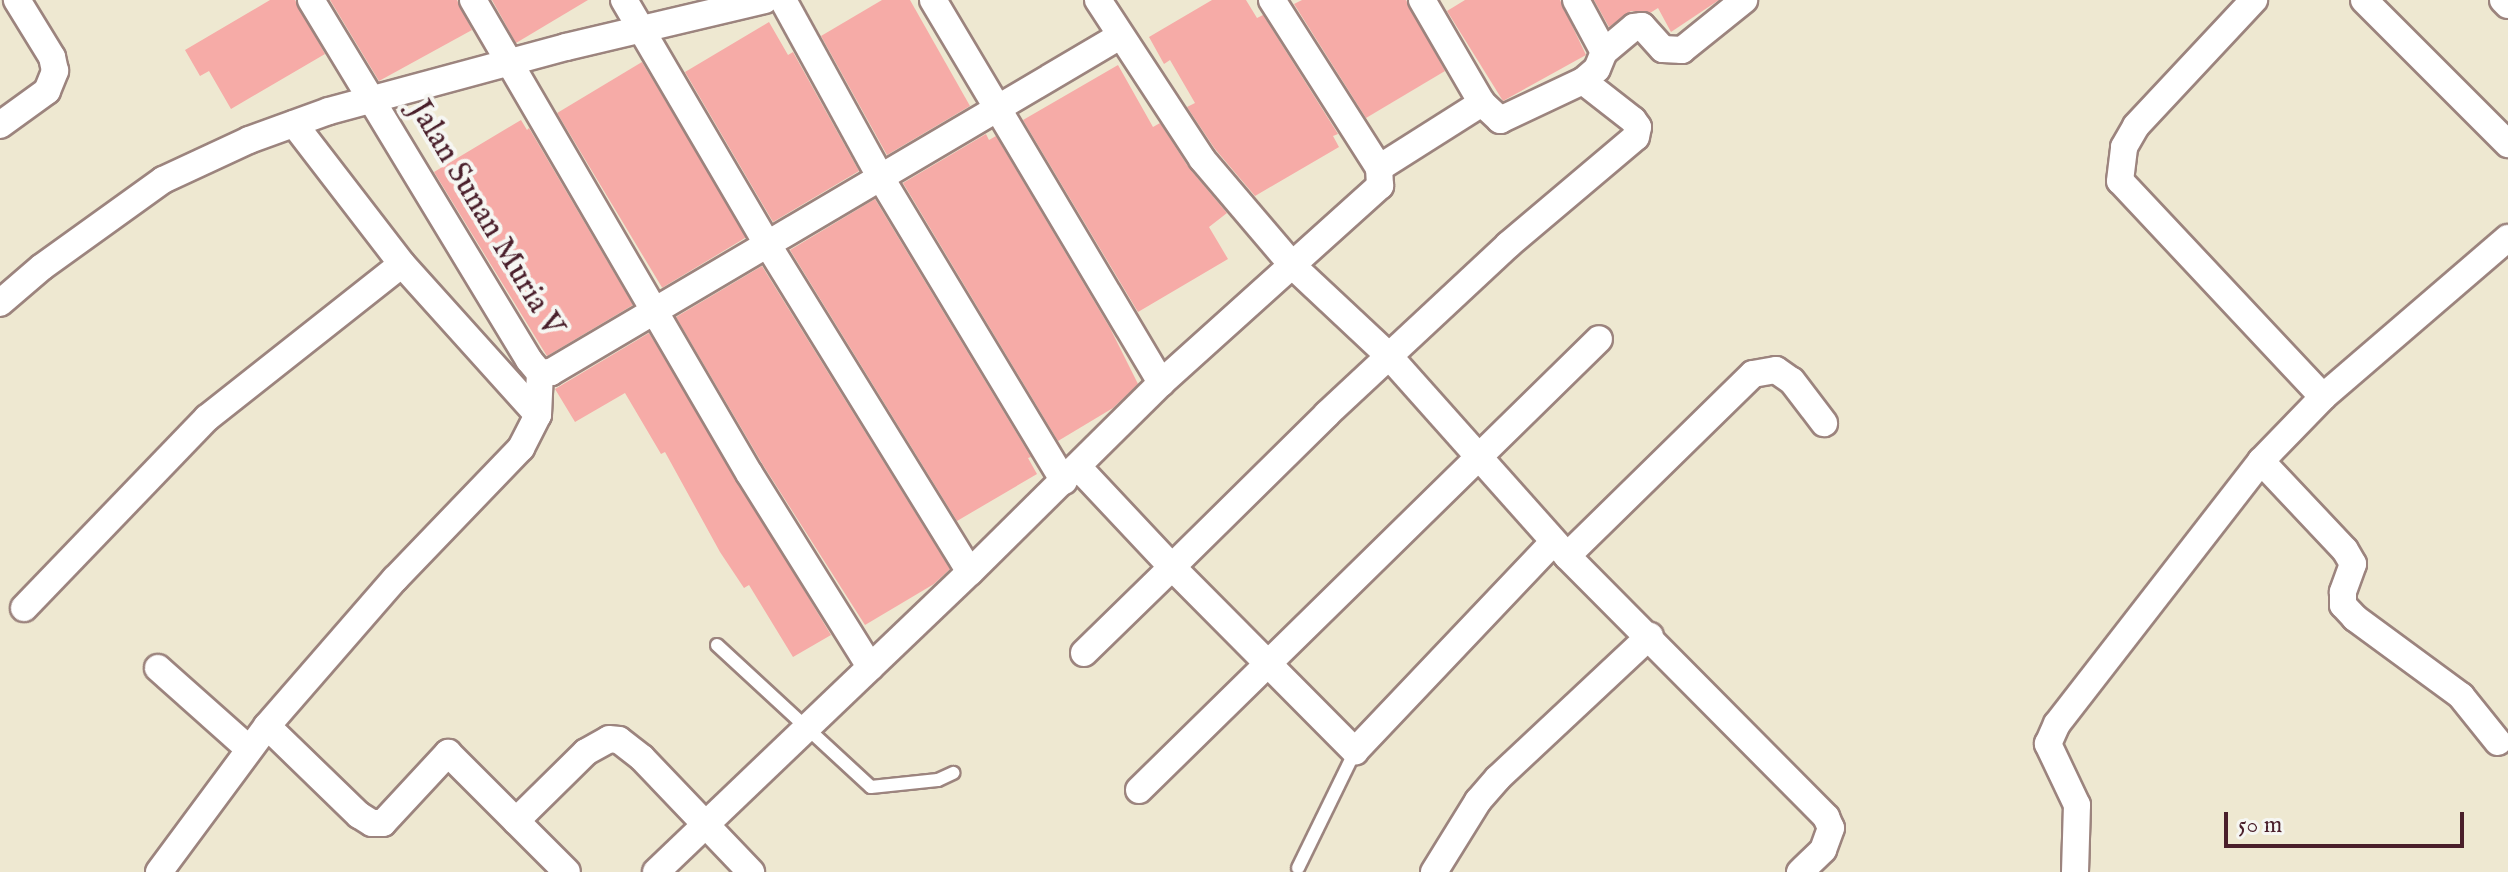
<!DOCTYPE html>
<style>
body{margin:0}
#map{position:relative;width:2508px;height:872px;overflow:hidden;background:#eee8d1;font-family:"IM FELL English",serif}
div>[style]{position:absolute}
[style*='--x']{left:calc(var(--x)*1px);top:calc(var(--y)*1px);width:calc(var(--w)*1px);rotate:calc(var(--a)*1deg)}
.building>*{inset:0;background:#f6aba7;transform-origin:0 0}
.roads{filter:drop-shadow(2px 0 #9c847e) drop-shadow(-2px 0 #9c847e) drop-shadow(0 2px #9c847e) drop-shadow(0 -2px #9c847e)}
.service>*{height:12px;margin:-6px;padding:0 6px;transform-origin:6px;border-radius:6px;background:#fff}
.minor>*{height:26px;margin:-13px;padding:0 13px;transform-origin:13px;border-radius:13px;background:#fff}
span{translate:-50% -50%;white-space:nowrap;text-align:center;line-height:1.15;-webkit-text-stroke:8px #f6f6f2;paint-order:stroke}
.street-label{font-size:32px;color:#4a1f2b}
.scale{position:absolute;left:2224px;top:812px;width:240px;height:36px;box-sizing:border-box;border:4px solid #4a1f2b;border-top:0;padding-left:10px;font-size:24px;line-height:28px;white-space:nowrap;color:#4a1f2b;-webkit-text-stroke:6px #f6f6f2;paint-order:stroke}
</style>
<div id="map">
<div class="building">
<i style="clip-path:polygon(270px 0,295px 0,325px 54px,231px 109px,209px 71px,200px 76px,185px 50px)"></i>
<i style="clip-path:polygon(330px 0,457px 0,472px 30px,379px 81px)"></i>
<i style="clip-path:polygon(492px 0,588px 0,516px 43px)"></i>
<i style="clip-path:polygon(882px 0,910px 0,970px 106px,887px 155px,821px 36px)"></i>
<i style="clip-path:polygon(1212px 0,1246px 0,1257px 18px,1263px 15px,1338px 134px,1333px 136px,1339px 147px,1255px 196px,1215px 149px,1187px 107px,1195px 103px,1170px 60px,1164px 64px,1149px 37px)"></i>
<i style="clip-path:polygon(1302px 0,1406px 0,1445px 71px,1366px 118px,1294px 4px)"></i>
<i style="clip-path:polygon(1465px 0,1560px 0,1586px 55px,1503px 101px,1447px 11px)"></i>
<i style="clip-path:polygon(1594px 0,1719px 0,1671px 32px,1658px 8px,1650px 13px,1631px 11px,1609px 27px)"></i>
<i style="clip-path:polygon(769px 22px,788px 55px,793px 52px,859px 171px,773px 222px,685px 72px)"></i>
<i style="left:642px;top:62px;width:204px;height:99px;rotate:59deg"></i>
<i style="clip-path:polygon(1118px 65px,1153px 127px,1160px 123px,1189px 168px,1227px 213px,1209px 227px,1228px 259px,1138px 312px,1023px 120px)"></i>
<i style="clip-path:polygon(521px 120px,527px 130px,529px 128px,633px 305px,547px 356px,434px 172px)"></i>
<i style="clip-path:polygon(986px 134px,989px 140px,996px 136px,1110px 328px,1138px 384px,1113px 408px,1058px 441px,903px 183px)"></i>
<i style="clip-path:polygon(875px 199px,1031px 457px,1028px 458px,1037px 474px,957px 521px,790px 250px)"></i>
<i style="clip-path:polygon(762px 266px,950px 569px,934px 584px,865px 625px,763px 465px,676px 317px)"></i>
<i style="clip-path:polygon(649px 333px,831px 635px,793px 657px,749px 585px,744px 588px,720px 552px,665px 452px,661px 454px,625px 393px,575px 422px,555px 389px)"></i>
</div>
<div class="roads">
<div class="service">
<i style="--x:717;--y:645;--w:209;--a:42.7"></i>
<i style="--x:871;--y:787;--w:67;--a:-6"></i>
<i style="--x:938;--y:780;--w:17;--a:-25"></i>
<i style="--x:1298;--y:868;--w:130;--a:-64"></i>
</div>
<div class="minor">
<i style="--x:311;--y:0;--w:421;--a:58.8"></i>
<i style="--x:529;--y:360;--w:17;--a:50"></i>
<i style="--x:473;--y:0;--w:548;--a:59.74"></i>
<i style="--x:749;--y:473;--w:229;--a:58"></i>
<i style="--x:624;--y:0;--w:284;--a:59.6"></i>
<i style="--x:768;--y:245;--w:384;--a:58.3"></i>
<i style="--x:783;--y:0;--w:203;--a:61.2"></i>
<i style="--x:881;--y:178;--w:354;--a:58.9"></i>
<i style="--x:933;--y:0;--w:446;--a:59.2"></i>
<i style="--x:1098;--y:0;--w:190;--a:56.8"></i>
<i style="--x:1202;--y:159;--w:142;--a:49.6"></i>
<i style="--x:1294;--y:267;--w:130;--a:43.1"></i>
<i style="--x:1389;--y:356;--w:268;--a:48.3"></i>
<i style="--x:1567;--y:556;--w:368;--a:45.2"></i>
<i style="--x:1826;--y:817;--w:12;--a:66"></i>
<i style="--x:1831;--y:828;--w:23;--a:110"></i>
<i style="--x:1823;--y:850;--w:32;--a:136"></i>
<i style="--x:1272;--y:0;--w:199;--a:57.5"></i>
<i style="--x:1422;--y:0;--w:119;--a:59.8"></i>
<i style="--x:1482;--y:103;--w:25;--a:43"></i>
<i style="--x:1500;--y:120;--w:92;--a:-25.2"></i>
<i style="--x:2364;--y:0;--w:204;--a:45"></i>
<i style="--x:2503;--y:0;--w:7;--a:45"></i>
<i style="--x:1604;--y:52;--w:39;--a:-40"></i>
<i style="--x:1634;--y:27;--w:8;--a:-7"></i>
<i style="--x:1642;--y:26;--w:31;--a:48"></i>
<i style="--x:1663;--y:49;--w:19;--a:3"></i>
<i style="--x:1682;--y:50;--w:80;--a:-38.9"></i>
<i style="--x:0;--y:125;--w:58;--a:-35.9"></i>
<i style="--x:47;--y:91;--w:22;--a:-68"></i>
<i style="--x:55;--y:71;--w:14;--a:-102"></i>
<i style="--x:52;--y:57;--w:67;--a:-121.6"></i>
<i style="--x:402;--y:264;--w:203;--a:48"></i>
<i style="--x:0;--y:303;--w:55;--a:-40.6"></i>
<i style="--x:42;--y:267;--w:149;--a:-35.7"></i>
<i style="--x:163;--y:180;--w:95;--a:-24.9"></i>
<i style="--x:249;--y:140;--w:85;--a:-19.9"></i>
<i style="--x:329;--y:111;--w:245;--a:-15.1"></i>
<i style="--x:566;--y:47;--w:204;--a:-13.3"></i>
<i style="--x:540;--y:373;--w:11;--a:-5"></i>
<i style="--x:551;--y:372;--w:661;--a:-30.56"></i>
<i style="--x:2323;--y:397;--w:244;--a:-40.7"></i>
<i style="--x:2261;--y:461;--w:122;--a:46.7"></i>
<i style="--x:2345;--y:550;--w:16;--a:60"></i>
<i style="--x:2353;--y:564;--w:30;--a:110"></i>
<i style="--x:2343;--y:592;--w:13;--a:90"></i>
<i style="--x:2343;--y:605;--w:18;--a:47"></i>
<i style="--x:2355;--y:618;--w:132;--a:36.3"></i>
<i style="--x:2461;--y:696;--w:59;--a:51.2"></i>
<i style="--x:1078;--y:467;--w:137;--a:46.8"></i>
<i style="--x:1172;--y:567;--w:218;--a:-44.6"></i>
<i style="--x:1327;--y:414;--w:248;--a:-43"></i>
<i style="--x:1508;--y:245;--w:167;--a:-40.2"></i>
<i style="--x:1636;--y:137;--w:10;--a:-79"></i>
<i style="--x:1638;--y:127;--w:9;--a:-126"></i>
<i style="--x:1633;--y:120;--w:63;--a:-142"></i>
<i style="--x:1583;--y:81;--w:18;--a:-41"></i>
<i style="--x:1597;--y:69;--w:18;--a:-68"></i>
<i style="--x:1604;--y:52;--w:59;--a:-118.3"></i>
<i style="--x:1567;--y:556;--w:260;--a:-44.4"></i>
<i style="--x:1753;--y:374;--w:23;--a:-10"></i>
<i style="--x:1776;--y:370;--w:19;--a:35"></i>
<i style="--x:1792;--y:381;--w:53;--a:52.7"></i>
<i style="--x:24;--y:608;--w:264;--a:-46.1"></i>
<i style="--x:207;--y:418;--w:248;--a:-38.3"></i>
<i style="--x:402;--y:264;--w:177;--a:-127.6"></i>
<i style="--x:1084;--y:653;--w:123;--a:-44.3"></i>
<i style="--x:1172;--y:567;--w:260;--a:45.2"></i>
<i style="--x:1355;--y:751;--w:288;--a:-46.5"></i>
<i style="--x:158;--y:668;--w:122;--a:41.7"></i>
<i style="--x:267;--y:726;--w:128;--a:44.1"></i>
<i style="--x:359;--y:815;--w:15;--a:32"></i>
<i style="--x:372;--y:823;--w:11;--a:0"></i>
<i style="--x:383;--y:823;--w:96;--a:-47.1"></i>
<i style="--x:448;--y:753;--w:168;--a:45"></i>
<i style="--x:1139;--y:790;--w:644;--a:-44.43"></i>
<i style="--x:516;--y:821;--w:98;--a:-44.6"></i>
<i style="--x:586;--y:752;--w:26;--a:-29"></i>
<i style="--x:609;--y:739;--w:10;--a:6"></i>
<i style="--x:619;--y:740;--w:29;--a:38"></i>
<i style="--x:642;--y:758;--w:158;--a:46.3"></i>
<i style="--x:159;--y:872;--w:182;--a:-53.5"></i>
<i style="--x:267;--y:726;--w:195;--a:-49"></i>
<i style="--x:395;--y:579;--w:182;--a:-46.1"></i>
<i style="--x:521;--y:448;--w:37;--a:-63"></i>
<i style="--x:538;--y:415;--w:42;--a:-87.3"></i>
<i style="--x:656;--y:872;--w:434;--a:-43.7"></i>
<i style="--x:970;--y:572;--w:269;--a:-44.7"></i>
<i style="--x:1161;--y:383;--w:295;--a:-42"></i>
<i style="--x:1380;--y:186;--w:18;--a:-93"></i>
<i style="--x:1379;--y:168;--w:122;--a:-32.3"></i>
<i style="--x:1434;--y:872;--w:84;--a:-58.2"></i>
<i style="--x:1478;--y:801;--w:30;--a:-49"></i>
<i style="--x:1498;--y:778;--w:208;--a:-43.1"></i>
<i style="--x:2075;--y:872;--w:67;--a:-88.3"></i>
<i style="--x:2077;--y:805;--w:68;--a:-115.4"></i>
<i style="--x:2048;--y:744;--w:22;--a:-66"></i>
<i style="--x:2057;--y:724;--w:333;--a:-52.2"></i>
<i style="--x:2261;--y:461;--w:89;--a:-45.9"></i>
<i style="--x:2323;--y:397;--w:296;--a:-133.2"></i>
<i style="--x:2120;--y:181;--w:34;--a:-83"></i>
<i style="--x:2124;--y:147;--w:24;--a:-60"></i>
<i style="--x:2136;--y:126;--w:173;--a:-46.9"></i>
</div>
</div>
<div class="street-label">
<span style="left:485px;top:219px;rotate:59deg">Jalan Sunan Muria V</span>
</div>
<div class="scale">50 m</div>
</div>
